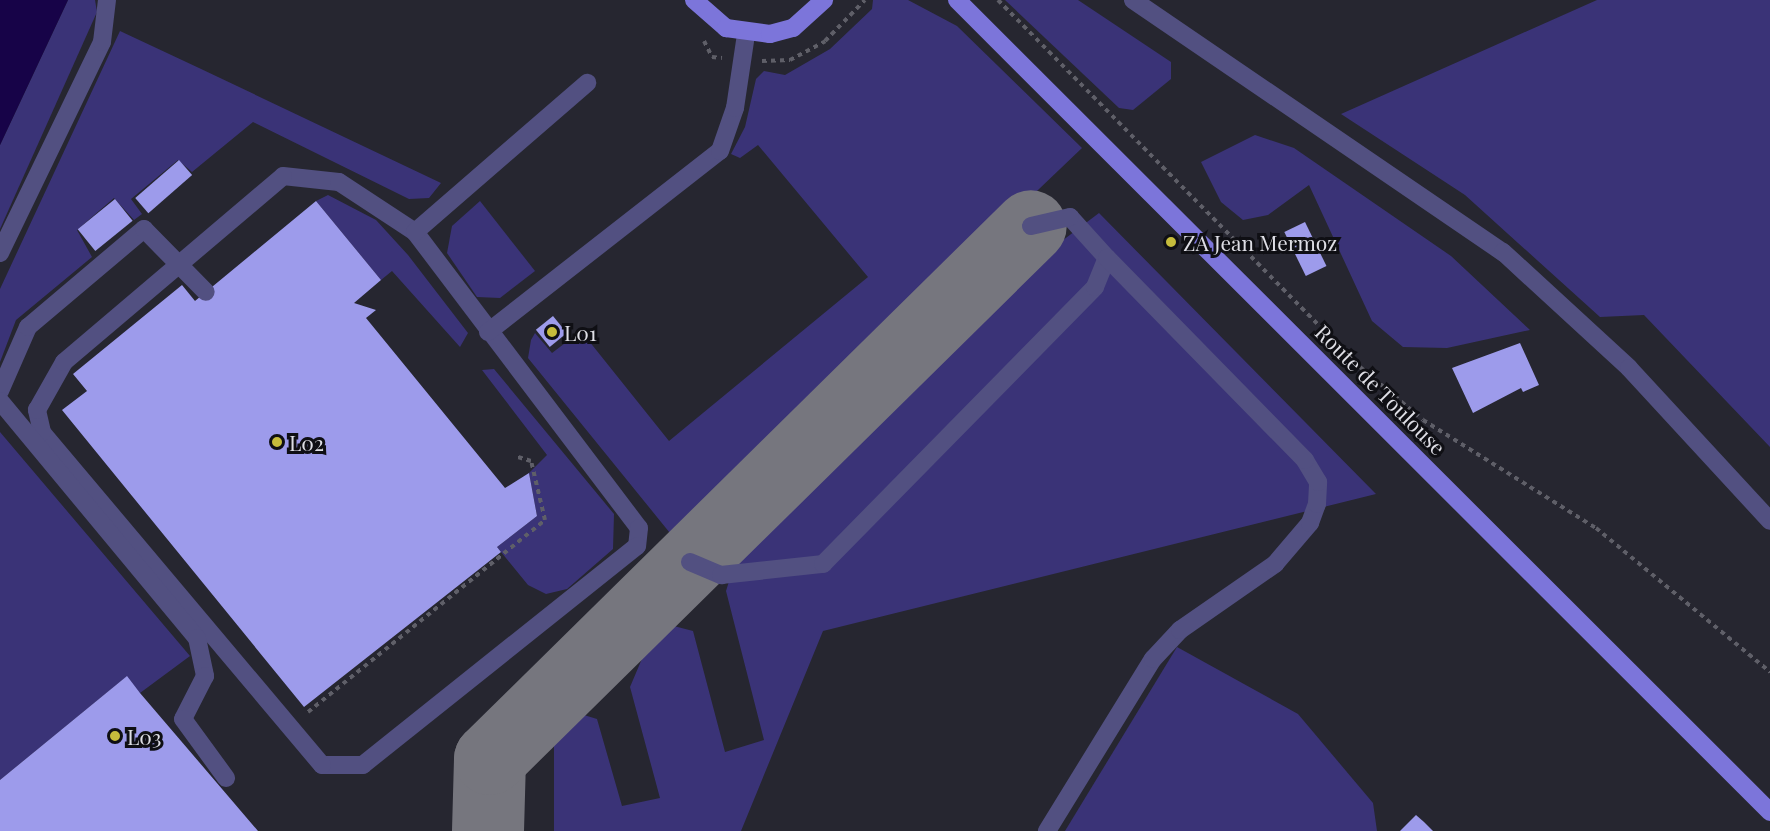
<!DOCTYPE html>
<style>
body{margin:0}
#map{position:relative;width:1770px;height:831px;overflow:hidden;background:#262630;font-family:"Playfair Display",serif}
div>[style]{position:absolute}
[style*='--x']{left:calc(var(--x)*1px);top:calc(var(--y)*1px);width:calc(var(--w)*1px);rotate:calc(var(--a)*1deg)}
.green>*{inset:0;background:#3a3377}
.water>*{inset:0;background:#170348}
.taxiway>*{height:72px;margin:-36px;padding:0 36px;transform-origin:36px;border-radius:36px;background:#76767e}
.building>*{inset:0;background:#9d9beb;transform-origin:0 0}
.path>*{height:4px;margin-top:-2px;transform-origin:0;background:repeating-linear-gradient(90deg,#5f5f68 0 4.5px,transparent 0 9px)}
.minor>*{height:18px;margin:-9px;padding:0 9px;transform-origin:9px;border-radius:9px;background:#525081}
.major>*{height:18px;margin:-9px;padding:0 9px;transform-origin:9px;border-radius:9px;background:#7c75da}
.dots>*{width:16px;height:16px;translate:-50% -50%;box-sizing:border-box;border:3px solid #0f0f14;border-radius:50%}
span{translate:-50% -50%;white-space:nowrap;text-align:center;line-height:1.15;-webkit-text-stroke:6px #0f0f14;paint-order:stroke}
.poi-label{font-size:21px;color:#dedee5}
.left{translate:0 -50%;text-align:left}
.street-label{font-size:21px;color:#dedee5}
</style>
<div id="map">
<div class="green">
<i style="clip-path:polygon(68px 0,95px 0,97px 12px,0 229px,0 145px)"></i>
<i style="clip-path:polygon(873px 0,908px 0,957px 26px,1082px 148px,674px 538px,528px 358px,531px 340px,535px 333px,552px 353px,581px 331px,669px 441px,868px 277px,758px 145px,740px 158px,731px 154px,745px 127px,756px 79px,764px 71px,785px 75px,830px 49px,872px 9px)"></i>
<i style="clip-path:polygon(1005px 0,1078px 0,1171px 62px,1171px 79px,1133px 110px,1119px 108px)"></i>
<i style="clip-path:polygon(1597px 0,1770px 0,1770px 447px,1644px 315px,1600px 317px,1465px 195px,1341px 114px)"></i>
<i style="clip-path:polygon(120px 31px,199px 68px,441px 183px,429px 198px,409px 199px,253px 122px,192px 172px,178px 160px,131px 199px,142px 214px,134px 220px,114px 198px,77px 230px,92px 257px,16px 320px,0 362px,0 289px)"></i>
<i style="clip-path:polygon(1255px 135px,1294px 148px,1451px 256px,1530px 330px,1447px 348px,1403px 347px,1372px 321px,1309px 185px,1268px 215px,1243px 220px,1221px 202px,1201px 162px)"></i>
<i style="clip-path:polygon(328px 195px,376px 220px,408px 255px,468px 333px,460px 347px,392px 271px,381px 280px,316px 201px)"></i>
<i style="clip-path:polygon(480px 201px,535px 271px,500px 298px,477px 297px,447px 253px,452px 226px)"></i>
<i style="clip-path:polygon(1099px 213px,1376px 494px,823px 631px,741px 831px,554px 831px,554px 745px,584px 715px,597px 719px,622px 806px,660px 798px,630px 687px,644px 654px,670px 625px,693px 631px,725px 752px,764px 740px,726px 591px,735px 562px,1030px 265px)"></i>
<i style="clip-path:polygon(494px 369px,614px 514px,613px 549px,567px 589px,546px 594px,528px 585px,497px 547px,537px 516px,529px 473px,547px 455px,482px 370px)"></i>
<i style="clip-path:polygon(0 432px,190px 656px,140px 693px,126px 677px,0 780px)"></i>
<i style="clip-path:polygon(1177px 647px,1298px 714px,1373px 803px,1377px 831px,1065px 831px)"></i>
</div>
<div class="water">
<i style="clip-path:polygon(0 0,68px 0,0 145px)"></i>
</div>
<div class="taxiway">
<i style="--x:488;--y:831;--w:72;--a:-88.4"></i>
<i style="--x:490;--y:759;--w:759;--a:-44.57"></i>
</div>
<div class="building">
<i style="left:179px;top:160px;width:20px;height:58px;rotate:49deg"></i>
<i style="left:115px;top:199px;width:28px;height:48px;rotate:51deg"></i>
<i style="clip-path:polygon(316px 201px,381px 280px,354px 303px,376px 310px,366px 318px,505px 488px,529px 473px,537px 516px,497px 547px,501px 552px,304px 707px,62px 410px,87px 391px,73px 374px,182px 285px,195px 301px)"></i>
<i style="left:1305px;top:222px;width:49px;height:23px;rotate:64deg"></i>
<i style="left:553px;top:316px;width:22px;height:22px;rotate:51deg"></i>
<i style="clip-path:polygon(1520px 343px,1539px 385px,1523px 392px,1521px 388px,1473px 413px,1452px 368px)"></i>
<i style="clip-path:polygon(127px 676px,140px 693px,258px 831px,0 831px,0 780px)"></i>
<i style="clip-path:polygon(1416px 815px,1424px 822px,1433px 831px,1400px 831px)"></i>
</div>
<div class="path">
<i style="--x:998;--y:0;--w:469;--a:45.4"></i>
<i style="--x:704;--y:41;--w:18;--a:63"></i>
<i style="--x:712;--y:57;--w:10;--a:6"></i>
<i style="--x:762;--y:61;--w:28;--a:-2"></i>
<i style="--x:790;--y:60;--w:40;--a:-28"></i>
<i style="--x:825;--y:41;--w:57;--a:-45.7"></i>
<i style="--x:1360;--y:367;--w:82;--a:40.1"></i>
<i style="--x:1423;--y:420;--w:204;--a:32"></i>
<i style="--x:1596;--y:528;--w:226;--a:39.6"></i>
<i style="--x:308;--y:712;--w:305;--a:-39"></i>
<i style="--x:545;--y:520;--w:61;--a:-103.3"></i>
<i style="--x:531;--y:461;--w:17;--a:-163"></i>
</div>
<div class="minor">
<i style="--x:1133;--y:0;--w:448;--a:34.3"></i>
<i style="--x:1503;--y:252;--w:171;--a:42.6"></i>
<i style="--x:1629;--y:368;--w:208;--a:47.3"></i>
<i style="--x:283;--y:176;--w:56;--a:6.1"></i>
<i style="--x:339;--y:182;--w:91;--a:33.3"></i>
<i style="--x:415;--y:232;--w:371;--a:52.9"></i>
<i style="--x:639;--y:528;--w:18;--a:96"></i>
<i style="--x:637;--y:546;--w:351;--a:141.4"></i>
<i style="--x:363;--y:765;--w:41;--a:180"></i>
<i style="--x:322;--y:765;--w:435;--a:-130.1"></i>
<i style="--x:42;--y:432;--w:23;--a:-103"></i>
<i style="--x:37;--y:410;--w:55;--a:-60.6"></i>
<i style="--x:64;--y:362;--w:287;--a:-40.3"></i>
<i style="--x:415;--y:232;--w:228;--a:-40.9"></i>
<i style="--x:0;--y:253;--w:234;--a:-64.2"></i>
<i style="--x:102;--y:42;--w:42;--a:-83.2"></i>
<i style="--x:488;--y:332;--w:294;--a:-38"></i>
<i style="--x:720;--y:151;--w:46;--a:-70.8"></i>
<i style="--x:735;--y:108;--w:75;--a:-81.5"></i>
<i style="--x:0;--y:391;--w:70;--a:-66.4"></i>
<i style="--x:28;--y:327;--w:152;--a:-40.2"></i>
<i style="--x:144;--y:229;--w:88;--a:45.5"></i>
<i style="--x:0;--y:401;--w:308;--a:50.3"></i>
<i style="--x:197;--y:638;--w:39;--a:78"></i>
<i style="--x:205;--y:676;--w:48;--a:117.1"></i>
<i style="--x:183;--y:719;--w:73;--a:53.9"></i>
<i style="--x:690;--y:562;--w:34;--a:23"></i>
<i style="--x:721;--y:575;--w:103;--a:-6.2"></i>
<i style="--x:823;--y:564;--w:388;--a:-45.5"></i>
<i style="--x:1095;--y:287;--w:31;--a:-68"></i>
<i style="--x:1107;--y:258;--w:55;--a:-132.1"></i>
<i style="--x:1070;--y:217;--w:40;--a:167"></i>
<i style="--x:1047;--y:831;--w:202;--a:-58.4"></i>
<i style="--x:1153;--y:659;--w:40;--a:-47"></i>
<i style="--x:1180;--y:630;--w:116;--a:-34.8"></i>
<i style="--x:1275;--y:564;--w:54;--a:-49.5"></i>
<i style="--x:1310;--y:523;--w:20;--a:-70"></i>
<i style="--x:1317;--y:504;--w:22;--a:-87"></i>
<i style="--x:1318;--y:482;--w:26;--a:-121"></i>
<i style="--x:1305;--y:460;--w:283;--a:-134.4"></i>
</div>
<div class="major">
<i style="--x:694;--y:0;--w:43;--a:41.2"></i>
<i style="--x:726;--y:28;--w:44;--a:7.8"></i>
<i style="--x:770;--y:34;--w:24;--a:-15"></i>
<i style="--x:793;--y:28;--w:42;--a:-42.1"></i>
<i style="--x:957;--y:0;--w:1149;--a:44.96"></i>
</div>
<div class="dots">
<i style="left:1171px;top:242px;background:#c6bc3c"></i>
<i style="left:552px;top:332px;background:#c6bc3c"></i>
<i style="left:277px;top:442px;background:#c6bc3c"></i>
<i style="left:115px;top:736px;background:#c6bc3c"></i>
</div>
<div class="poi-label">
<span class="left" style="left:1183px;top:242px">ZA Jean Mermoz</span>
<span class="left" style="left:564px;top:332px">L01</span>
<span class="left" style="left:289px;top:442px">L02</span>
<span class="left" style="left:127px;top:736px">L03</span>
</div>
<div class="street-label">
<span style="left:1381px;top:389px;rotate:45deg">Route de Toulouse</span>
</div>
</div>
